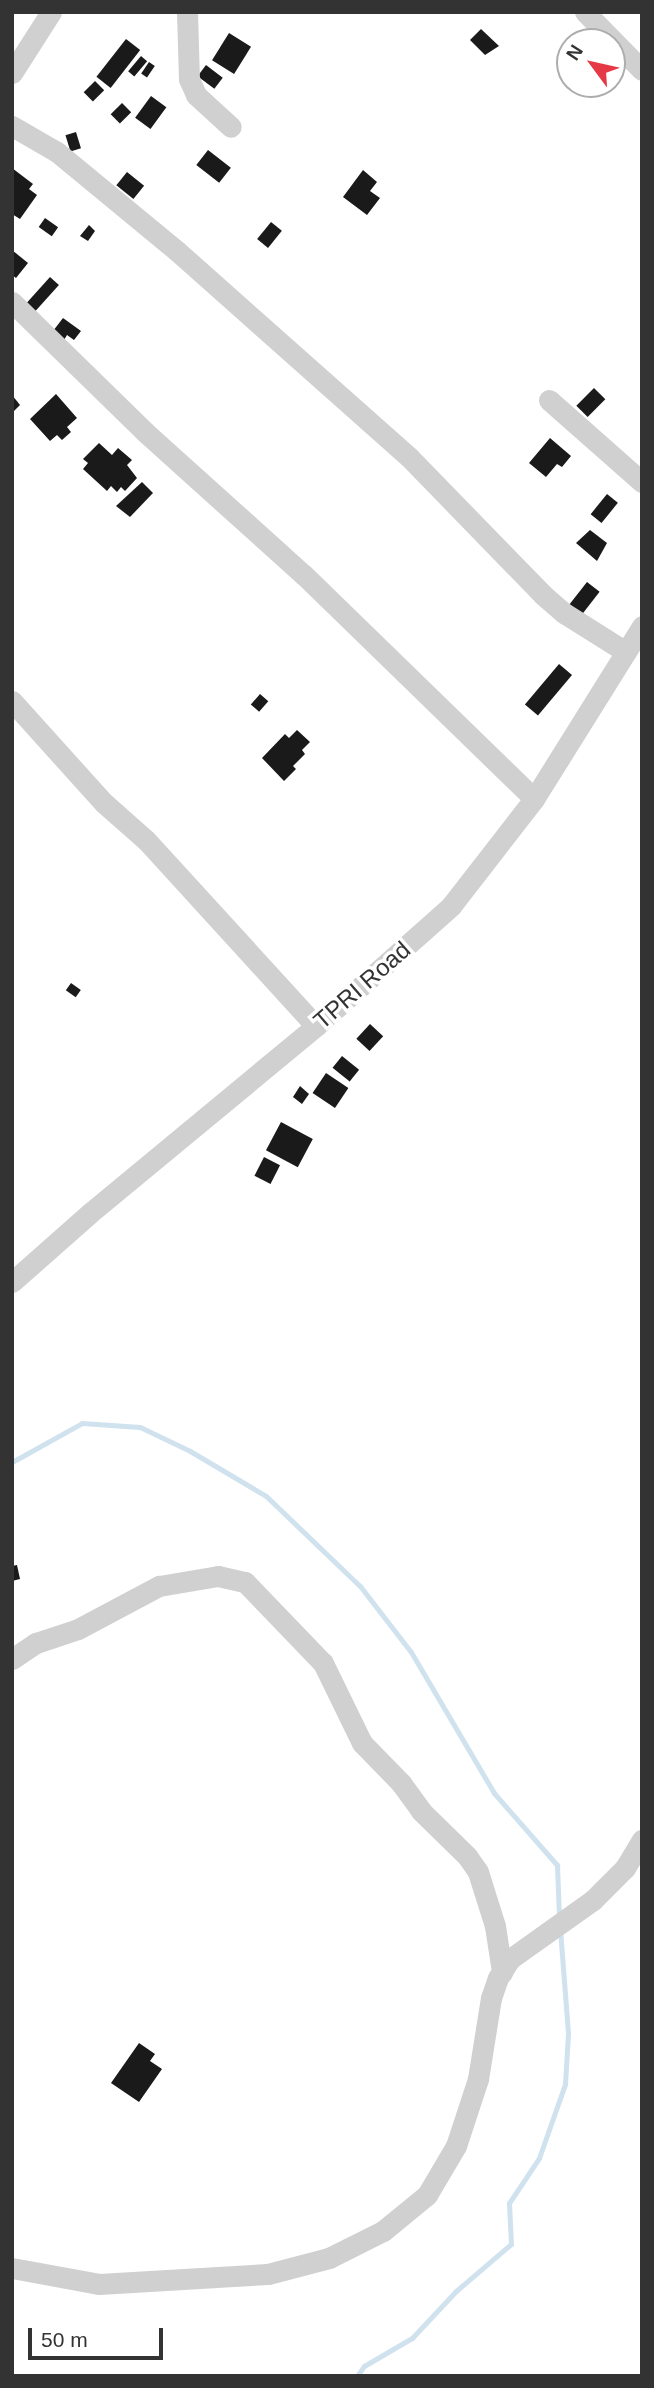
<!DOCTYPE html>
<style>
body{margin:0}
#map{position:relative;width:654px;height:2388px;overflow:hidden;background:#fff;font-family:Arial,sans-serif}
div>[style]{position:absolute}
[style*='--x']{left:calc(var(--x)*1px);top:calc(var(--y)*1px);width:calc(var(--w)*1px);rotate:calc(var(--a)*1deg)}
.stream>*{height:5px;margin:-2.5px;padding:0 2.5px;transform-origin:2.5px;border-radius:2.5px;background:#cfe2ee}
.building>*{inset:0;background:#1a1a1a;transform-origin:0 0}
.minor>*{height:21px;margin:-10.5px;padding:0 10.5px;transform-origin:10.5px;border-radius:10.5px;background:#d0d0d0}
span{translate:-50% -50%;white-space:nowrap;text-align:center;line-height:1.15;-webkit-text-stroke:7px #fff;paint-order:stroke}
.street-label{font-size:24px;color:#333}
.frame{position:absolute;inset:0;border:14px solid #333;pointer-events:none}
.north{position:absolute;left:556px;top:28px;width:70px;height:70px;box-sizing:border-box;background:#fff;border:2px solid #adadad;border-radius:50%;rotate:303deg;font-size:19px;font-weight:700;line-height:28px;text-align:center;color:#333}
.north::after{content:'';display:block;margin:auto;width:24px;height:32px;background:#e63946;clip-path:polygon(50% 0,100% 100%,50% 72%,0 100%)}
.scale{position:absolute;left:28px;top:2328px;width:135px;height:32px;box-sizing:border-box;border:4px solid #333;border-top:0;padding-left:9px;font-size:21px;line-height:24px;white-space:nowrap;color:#333;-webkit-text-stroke:5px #fff;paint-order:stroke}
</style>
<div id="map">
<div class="stream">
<i style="--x:12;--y:1462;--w:80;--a:-29.1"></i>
<i style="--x:82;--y:1423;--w:58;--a:3.9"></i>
<i style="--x:140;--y:1427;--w:55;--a:25.6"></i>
<i style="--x:190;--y:1451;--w:88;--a:30.6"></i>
<i style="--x:266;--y:1496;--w:130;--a:43.8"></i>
<i style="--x:360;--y:1586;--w:83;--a:52.3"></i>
<i style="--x:411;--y:1652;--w:164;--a:59.5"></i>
<i style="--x:494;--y:1793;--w:96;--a:48.8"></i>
<i style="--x:557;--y:1865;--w:51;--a:87.8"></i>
<i style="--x:357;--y:2376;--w:12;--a:-55"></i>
<i style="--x:364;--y:2366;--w:56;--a:-30.3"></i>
<i style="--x:412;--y:2338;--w:64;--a:-46.9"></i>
<i style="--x:456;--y:2291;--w:72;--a:-40.5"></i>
<i style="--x:511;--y:2244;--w:41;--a:-92.8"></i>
<i style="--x:509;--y:2203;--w:54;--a:-56.3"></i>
<i style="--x:539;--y:2158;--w:78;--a:-70.6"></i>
<i style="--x:565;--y:2084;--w:51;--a:-86.6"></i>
<i style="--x:568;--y:2033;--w:103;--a:-94.4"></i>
</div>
<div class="building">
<i style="clip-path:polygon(481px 29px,499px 46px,485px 55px,470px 40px)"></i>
<i style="left:229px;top:33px;width:26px;height:32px;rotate:32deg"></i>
<i style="left:126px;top:39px;width:18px;height:48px;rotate:38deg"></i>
<i style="left:141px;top:56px;width:8px;height:20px;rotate:40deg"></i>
<i style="left:149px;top:62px;width:7px;height:14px;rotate:34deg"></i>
<i style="left:206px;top:65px;width:21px;height:14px;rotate:37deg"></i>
<i style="left:95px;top:81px;width:13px;height:16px;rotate:45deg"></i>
<i style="left:151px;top:96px;width:19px;height:27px;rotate:36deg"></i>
<i style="left:122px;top:103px;width:13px;height:16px;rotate:45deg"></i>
<i style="left:76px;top:132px;width:17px;height:11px;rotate:73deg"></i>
<i style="left:208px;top:150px;width:29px;height:19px;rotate:38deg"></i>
<i style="clip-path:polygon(12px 168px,33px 184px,29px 189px,37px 195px,20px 219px,12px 214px)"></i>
<i style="clip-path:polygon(363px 170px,377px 182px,370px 191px,380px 198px,367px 215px,343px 197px)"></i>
<i style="left:127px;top:172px;width:22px;height:17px;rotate:39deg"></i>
<i style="left:45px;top:218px;width:16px;height:11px;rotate:35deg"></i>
<i style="left:271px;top:222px;width:14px;height:22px;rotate:39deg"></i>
<i style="clip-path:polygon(89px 225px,95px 231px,88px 241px,80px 236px)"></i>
<i style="clip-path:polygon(12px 250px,28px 263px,16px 278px,12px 275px)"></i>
<i style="left:50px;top:277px;width:12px;height:37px;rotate:42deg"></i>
<i style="clip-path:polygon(63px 318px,81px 331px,74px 340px,67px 335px,64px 340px,53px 331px)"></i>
<i style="left:594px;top:388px;width:16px;height:25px;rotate:45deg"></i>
<i style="clip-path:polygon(56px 394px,77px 418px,67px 427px,71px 432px,62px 440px,57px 435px,50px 441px,30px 419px)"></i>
<i style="clip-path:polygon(12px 395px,20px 405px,12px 413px)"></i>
<i style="clip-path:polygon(550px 438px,571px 456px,562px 467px,557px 464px,546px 477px,529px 463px)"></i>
<i style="clip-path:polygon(99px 443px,112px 455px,118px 448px,132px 460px,127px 465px,137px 478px,125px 491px,121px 487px,117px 492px,111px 486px,107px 491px,83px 469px,88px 463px,83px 459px)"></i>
<i style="clip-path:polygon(142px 482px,153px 493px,130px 517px,116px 506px)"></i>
<i style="left:607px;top:494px;width:14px;height:26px;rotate:39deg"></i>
<i style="clip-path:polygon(590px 530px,607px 543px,597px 561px,576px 543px)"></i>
<i style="left:587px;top:582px;width:16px;height:35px;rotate:38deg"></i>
<i style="left:559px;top:664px;width:17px;height:53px;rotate:40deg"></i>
<i style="left:260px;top:694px;width:11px;height:14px;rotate:41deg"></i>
<i style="clip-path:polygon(297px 730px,310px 742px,302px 750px,305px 754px,293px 766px,296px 769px,284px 781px,262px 758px,285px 734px,289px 738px)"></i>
<i style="left:71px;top:983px;width:12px;height:9px;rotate:35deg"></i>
<i style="left:370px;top:1024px;width:18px;height:20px;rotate:43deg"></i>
<i style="left:342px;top:1056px;width:22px;height:15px;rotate:39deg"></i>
<i style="left:326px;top:1073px;width:27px;height:24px;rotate:34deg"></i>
<i style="clip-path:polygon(300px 1086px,309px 1094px,302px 1104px,293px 1097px)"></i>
<i style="left:281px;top:1122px;width:36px;height:32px;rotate:28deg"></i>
<i style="left:264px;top:1157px;width:18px;height:21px;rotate:27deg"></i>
<i style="clip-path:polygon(17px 1565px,20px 1579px,12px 1581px,12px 1566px)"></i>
<i style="clip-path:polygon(139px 2043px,155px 2054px,150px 2061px,162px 2069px,139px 2102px,111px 2083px)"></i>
</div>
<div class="minor">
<i style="--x:187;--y:12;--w:67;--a:88.3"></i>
<i style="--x:189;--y:79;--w:17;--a:66"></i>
<i style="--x:196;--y:95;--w:47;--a:42.4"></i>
<i style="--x:585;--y:12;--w:81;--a:45.5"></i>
<i style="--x:12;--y:73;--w:72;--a:-57.4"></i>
<i style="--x:12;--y:126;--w:52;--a:30"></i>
<i style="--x:57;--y:152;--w:156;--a:39.5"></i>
<i style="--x:177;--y:251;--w:310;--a:41.6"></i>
<i style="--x:409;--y:457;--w:191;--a:45.8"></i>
<i style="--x:542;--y:594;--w:29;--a:41"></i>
<i style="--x:564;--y:613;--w:73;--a:32.2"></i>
<i style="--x:12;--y:302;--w:186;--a:44.3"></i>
<i style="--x:145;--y:432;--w:214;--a:42"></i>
<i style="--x:304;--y:575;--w:321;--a:44.2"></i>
<i style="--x:549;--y:400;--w:124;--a:41.4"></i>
<i style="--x:12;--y:701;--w:137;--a:48"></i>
<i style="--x:104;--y:803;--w:56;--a:41.4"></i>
<i style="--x:146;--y:840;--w:252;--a:47.6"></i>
<i style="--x:12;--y:1282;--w:104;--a:-41.5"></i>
<i style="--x:90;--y:1213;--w:293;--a:-39.6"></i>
<i style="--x:316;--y:1026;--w:181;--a:-41.6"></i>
<i style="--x:451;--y:906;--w:135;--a:-52.2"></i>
<i style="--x:534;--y:799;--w:204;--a:-58"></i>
<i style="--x:12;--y:1659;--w:29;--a:-34"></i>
<i style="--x:36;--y:1643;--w:44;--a:-18.4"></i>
<i style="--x:78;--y:1629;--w:92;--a:-28"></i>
<i style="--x:159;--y:1586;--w:60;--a:-9.6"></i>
<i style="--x:218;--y:1576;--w:28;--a:13"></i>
<i style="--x:245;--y:1582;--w:112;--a:46.1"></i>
<i style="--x:323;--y:1663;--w:89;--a:64"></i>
<i style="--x:362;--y:1743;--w:56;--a:45.7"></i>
<i style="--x:401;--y:1783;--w:34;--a:54"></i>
<i style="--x:421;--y:1811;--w:64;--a:44.4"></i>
<i style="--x:467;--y:1856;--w:19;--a:55"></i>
<i style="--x:478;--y:1872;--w:57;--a:72.5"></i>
<i style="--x:495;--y:1926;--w:47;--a:81.3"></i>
<i style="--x:12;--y:2268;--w:88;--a:10.4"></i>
<i style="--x:99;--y:2284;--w:169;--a:-3.4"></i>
<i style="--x:268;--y:2274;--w:63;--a:-14.7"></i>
<i style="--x:329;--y:2258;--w:60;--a:-26.6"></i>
<i style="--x:383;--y:2231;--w:57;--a:-39.3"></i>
<i style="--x:427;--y:2195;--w:57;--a:-59.4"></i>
<i style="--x:456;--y:2146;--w:71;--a:-71.8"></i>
<i style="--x:478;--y:2079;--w:82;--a:-80.9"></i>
<i style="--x:491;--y:1998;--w:21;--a:-71"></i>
<i style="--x:498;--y:1978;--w:22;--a:-58"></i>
<i style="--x:510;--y:1959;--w:102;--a:-35.4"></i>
<i style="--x:593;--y:1900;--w:45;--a:-45"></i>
<i style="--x:625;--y:1868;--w:33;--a:-59"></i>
</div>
<div class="street-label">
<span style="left:362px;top:985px;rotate:-41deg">TPRI Road</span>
</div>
<div class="frame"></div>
<div class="north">N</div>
<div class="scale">50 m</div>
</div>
